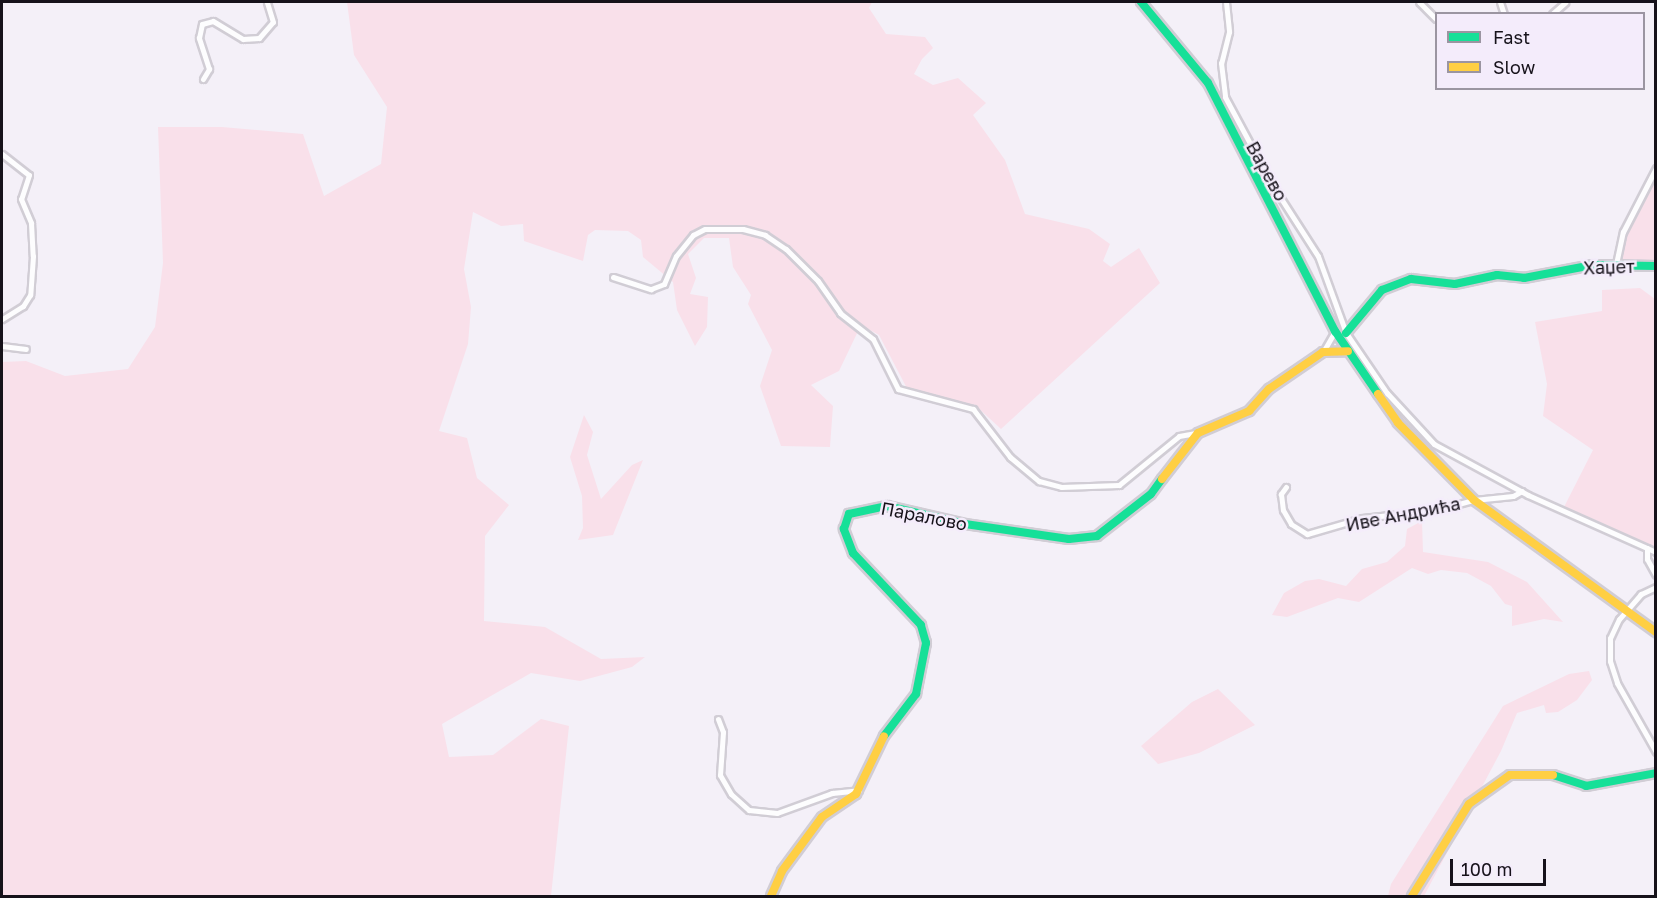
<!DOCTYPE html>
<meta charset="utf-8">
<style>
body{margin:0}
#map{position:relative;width:1657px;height:898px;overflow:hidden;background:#f4f0f8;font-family:"Golos Text",sans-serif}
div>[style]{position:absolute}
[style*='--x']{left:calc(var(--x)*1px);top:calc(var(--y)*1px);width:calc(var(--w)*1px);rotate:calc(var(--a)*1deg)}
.green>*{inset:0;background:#f9e0ea}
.roads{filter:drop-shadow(2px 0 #d1cdd5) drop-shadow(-2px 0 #d1cdd5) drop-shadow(0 2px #d1cdd5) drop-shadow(0 -2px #d1cdd5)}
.street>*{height:5px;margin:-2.5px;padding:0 2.5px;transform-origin:2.5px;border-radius:2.5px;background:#fdfdfe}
.fast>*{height:8px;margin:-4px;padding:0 4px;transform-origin:4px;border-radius:4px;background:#16e098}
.slow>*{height:8px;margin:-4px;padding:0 4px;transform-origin:4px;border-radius:4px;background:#ffcf43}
span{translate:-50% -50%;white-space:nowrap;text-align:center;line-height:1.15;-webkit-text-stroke:5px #f4ecfb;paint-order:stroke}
.street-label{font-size:18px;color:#16121a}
.frame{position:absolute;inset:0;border:3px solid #16121a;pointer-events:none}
.legend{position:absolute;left:1435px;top:12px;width:210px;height:78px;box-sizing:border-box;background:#f4ecfb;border:2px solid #9b95a1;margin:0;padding:8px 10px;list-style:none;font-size:18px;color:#16121a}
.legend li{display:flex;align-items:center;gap:12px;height:30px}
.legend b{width:30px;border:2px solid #9b95a1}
.scale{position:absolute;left:1450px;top:859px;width:96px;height:27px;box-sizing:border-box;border:3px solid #16121a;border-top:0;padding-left:8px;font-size:18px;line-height:21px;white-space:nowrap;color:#16121a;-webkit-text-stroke:4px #f4ecfb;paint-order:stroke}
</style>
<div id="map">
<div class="green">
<i style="clip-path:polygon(347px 2px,872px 2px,869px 8px,886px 34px,925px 37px,933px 48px,922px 59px,914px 74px,933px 85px,958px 78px,986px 103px,973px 115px,1005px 160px,1025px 214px,1089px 229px,1110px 244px,1103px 261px,1111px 267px,1139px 248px,1160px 283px,1001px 429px,975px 405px,911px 396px,879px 335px,861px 325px,839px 371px,811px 385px,833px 406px,830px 447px,781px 446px,760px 386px,772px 350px,748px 304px,751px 295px,733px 267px,729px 238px,704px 238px,688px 254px,696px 278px,690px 294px,708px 297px,707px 327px,695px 346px,677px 310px,673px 282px,643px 257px,641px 240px,628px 231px,595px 230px,588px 235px,583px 261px,524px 241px,523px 224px,501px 226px,473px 212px,464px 269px,471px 307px,468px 344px,439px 431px,467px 438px,477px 478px,509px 505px,485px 536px,484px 621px,545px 627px,601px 659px,645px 657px,632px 667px,580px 681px,531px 673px,442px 724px,449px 757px,493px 755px,541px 719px,569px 726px,551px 896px,2px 896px,2px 362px,26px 361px,65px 376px,128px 369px,155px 327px,163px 263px,158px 127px,222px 127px,303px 134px,324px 196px,381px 164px,387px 107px,354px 55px)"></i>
<i style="clip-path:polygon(1655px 168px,1655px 266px,1616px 264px,1623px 232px)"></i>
<i style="clip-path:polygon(1640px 288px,1655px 299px,1655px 552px,1563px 509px,1593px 450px,1543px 416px,1547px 384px,1535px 322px,1602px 311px,1602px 290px)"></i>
<i style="clip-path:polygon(584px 415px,593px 432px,587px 455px,601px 499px,632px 465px,643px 460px,613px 535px,578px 540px,583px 528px,582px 496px,570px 457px)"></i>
<i style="clip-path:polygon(1422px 521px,1423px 552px,1488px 562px,1527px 582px,1563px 622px,1544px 619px,1512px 626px,1512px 606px,1505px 604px,1491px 586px,1467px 573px,1441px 570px,1428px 574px,1412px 568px,1359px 602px,1338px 598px,1287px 617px,1272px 615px,1284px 593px,1305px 581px,1319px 579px,1346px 586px,1362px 569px,1387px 562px,1405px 546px,1407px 529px)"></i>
<i style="clip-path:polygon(1589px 671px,1592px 680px,1577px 700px,1558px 712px,1546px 713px,1544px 705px,1517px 713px,1501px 751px,1424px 896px,1388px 896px,1391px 884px,1503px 706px,1569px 674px)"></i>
<i style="clip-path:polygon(1218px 689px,1255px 725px,1199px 753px,1158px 764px,1141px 746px,1192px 702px)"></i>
</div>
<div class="roads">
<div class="street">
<i style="--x:1226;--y:2;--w:30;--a:84"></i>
<i style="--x:1229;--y:32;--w:32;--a:104"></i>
<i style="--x:1221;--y:63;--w:34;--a:83"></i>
<i style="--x:1225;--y:97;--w:101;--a:61.7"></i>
<i style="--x:1273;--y:186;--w:83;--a:57.3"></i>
<i style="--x:1318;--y:256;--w:82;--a:70"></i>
<i style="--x:1346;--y:333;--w:73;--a:55.7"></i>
<i style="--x:1387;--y:393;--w:69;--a:47.3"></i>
<i style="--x:1434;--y:444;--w:107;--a:28.5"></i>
<i style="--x:1528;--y:495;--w:140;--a:24"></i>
<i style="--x:1419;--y:2;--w:24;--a:45"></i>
<i style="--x:1500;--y:2;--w:13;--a:72"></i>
<i style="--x:1552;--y:14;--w:18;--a:-41"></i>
<i style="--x:203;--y:79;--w:12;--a:-59"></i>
<i style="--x:209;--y:69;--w:33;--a:-108"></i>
<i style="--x:199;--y:38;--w:14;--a:-78"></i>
<i style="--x:202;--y:24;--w:11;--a:-15"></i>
<i style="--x:213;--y:21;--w:35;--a:31"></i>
<i style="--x:243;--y:39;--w:16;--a:-4"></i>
<i style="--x:259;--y:38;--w:21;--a:-49"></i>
<i style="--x:273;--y:22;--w:21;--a:-107"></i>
<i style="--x:2;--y:154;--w:34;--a:38"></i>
<i style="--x:29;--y:175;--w:25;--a:108"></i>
<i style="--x:21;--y:199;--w:26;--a:67"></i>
<i style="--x:31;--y:223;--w:33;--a:87"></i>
<i style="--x:33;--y:256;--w:39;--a:94"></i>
<i style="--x:30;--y:295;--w:13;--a:122"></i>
<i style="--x:23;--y:306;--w:25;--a:148"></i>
<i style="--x:1616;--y:264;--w:33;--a:-78"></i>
<i style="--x:1623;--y:232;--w:72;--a:-62.7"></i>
<i style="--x:613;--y:277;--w:40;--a:18"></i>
<i style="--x:651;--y:289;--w:14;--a:-21"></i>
<i style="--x:664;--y:284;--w:30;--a:-67"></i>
<i style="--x:676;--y:256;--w:27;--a:-51"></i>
<i style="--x:693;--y:235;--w:13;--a:-27"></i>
<i style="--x:705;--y:229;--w:38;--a:0"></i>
<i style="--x:743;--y:229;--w:23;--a:15"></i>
<i style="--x:765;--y:235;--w:25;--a:34"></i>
<i style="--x:786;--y:249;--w:45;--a:45"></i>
<i style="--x:818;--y:281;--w:39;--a:55"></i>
<i style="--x:840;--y:313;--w:42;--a:38.2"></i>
<i style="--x:873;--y:339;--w:56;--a:63.4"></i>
<i style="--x:898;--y:389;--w:78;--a:14.9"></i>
<i style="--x:973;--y:409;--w:61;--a:52.4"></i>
<i style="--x:1010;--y:457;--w:38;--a:40"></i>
<i style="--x:1039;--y:481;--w:23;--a:15"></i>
<i style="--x:1061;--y:487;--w:58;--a:-2"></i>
<i style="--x:1119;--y:485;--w:77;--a:-39.2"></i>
<i style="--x:1179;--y:436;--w:17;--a:-10"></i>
<i style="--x:2;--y:346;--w:24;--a:7"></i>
<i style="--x:1323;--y:352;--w:24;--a:-60"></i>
<i style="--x:1286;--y:487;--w:9;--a:126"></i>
<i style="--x:1281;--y:494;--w:16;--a:83"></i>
<i style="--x:1283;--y:510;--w:16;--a:60"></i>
<i style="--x:1291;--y:524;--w:19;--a:32"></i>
<i style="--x:1307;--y:534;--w:57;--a:-16.2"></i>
<i style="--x:1362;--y:518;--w:74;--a:-6.2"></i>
<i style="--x:1436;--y:510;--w:39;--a:-15"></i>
<i style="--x:1474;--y:500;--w:39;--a:-6"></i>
<i style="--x:1513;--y:496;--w:10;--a:-29"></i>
<i style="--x:1647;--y:548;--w:11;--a:90"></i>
<i style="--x:1647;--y:559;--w:18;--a:61"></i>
<i style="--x:1656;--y:587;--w:17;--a:155"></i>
<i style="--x:1641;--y:594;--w:33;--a:131"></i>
<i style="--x:1619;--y:619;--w:21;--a:115"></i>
<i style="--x:1610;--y:638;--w:23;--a:90"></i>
<i style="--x:1610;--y:661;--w:23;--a:72"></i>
<i style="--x:1617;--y:683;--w:79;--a:60.5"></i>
<i style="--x:718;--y:719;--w:14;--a:69"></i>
<i style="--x:723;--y:732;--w:43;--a:94"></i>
<i style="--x:720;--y:775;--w:22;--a:60"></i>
<i style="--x:731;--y:794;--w:24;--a:42"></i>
<i style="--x:749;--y:810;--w:28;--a:6"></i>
<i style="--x:777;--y:813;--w:59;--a:-20"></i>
<i style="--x:832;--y:793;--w:27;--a:-6"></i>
</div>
<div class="fast">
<i style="--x:1141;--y:2;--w:105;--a:50.4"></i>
<i style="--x:1208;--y:83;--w:279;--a:62.9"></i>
<i style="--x:1335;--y:331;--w:76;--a:55.7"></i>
<i style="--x:1346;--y:333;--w:56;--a:-50.1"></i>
<i style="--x:1382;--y:290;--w:31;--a:-21"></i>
<i style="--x:1411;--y:279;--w:44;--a:6.5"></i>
<i style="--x:1455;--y:284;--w:43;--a:-12.1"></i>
<i style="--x:1497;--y:275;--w:27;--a:6"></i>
<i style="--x:1524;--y:278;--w:70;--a:-10.7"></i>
<i style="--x:1593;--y:265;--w:63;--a:0.9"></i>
<i style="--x:884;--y:736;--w:53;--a:-52.7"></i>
<i style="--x:916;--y:694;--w:52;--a:-78.9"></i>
<i style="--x:926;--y:643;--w:19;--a:-106"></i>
<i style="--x:921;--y:625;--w:99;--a:-133.4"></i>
<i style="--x:853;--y:553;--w:26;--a:-111"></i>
<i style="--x:844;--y:529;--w:16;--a:-72"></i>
<i style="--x:849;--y:514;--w:39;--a:-12"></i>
<i style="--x:887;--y:506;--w:80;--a:13"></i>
<i style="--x:965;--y:524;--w:105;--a:8.2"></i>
<i style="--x:1069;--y:539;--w:28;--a:-6"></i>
<i style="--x:1097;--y:536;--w:68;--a:-37.9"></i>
<i style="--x:1151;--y:494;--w:19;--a:-54"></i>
<i style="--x:1553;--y:775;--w:35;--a:18"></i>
<i style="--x:1586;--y:786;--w:71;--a:-10.5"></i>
</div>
<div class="slow">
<i style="--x:1378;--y:394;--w:35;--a:55"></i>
<i style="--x:1398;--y:423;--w:108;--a:45.4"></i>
<i style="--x:1474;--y:500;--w:225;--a:36"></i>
<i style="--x:1162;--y:479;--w:58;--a:-52"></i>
<i style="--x:1198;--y:433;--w:56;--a:-23.3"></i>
<i style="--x:1249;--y:411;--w:30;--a:-48"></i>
<i style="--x:1269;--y:389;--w:65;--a:-34.4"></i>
<i style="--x:1323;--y:352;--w:25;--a:-2"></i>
<i style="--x:771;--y:896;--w:27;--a:-66"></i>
<i style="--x:782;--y:871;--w:67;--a:-53.5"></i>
<i style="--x:822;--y:817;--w:41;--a:-34.1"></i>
<i style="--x:856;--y:794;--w:64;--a:-64.2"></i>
<i style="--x:1412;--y:896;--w:108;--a:-58.2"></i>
<i style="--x:1469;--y:804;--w:50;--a:-35.3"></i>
<i style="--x:1510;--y:775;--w:43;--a:0"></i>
</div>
</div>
<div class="street-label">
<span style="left:1267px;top:171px;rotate:61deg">Варево</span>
<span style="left:1609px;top:267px;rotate:-2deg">Хаџет</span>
<span style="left:1403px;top:514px;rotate:-11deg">Иве Андрића</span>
<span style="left:924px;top:516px;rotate:11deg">Паралово</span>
</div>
<div class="frame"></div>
<ul class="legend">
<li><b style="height:8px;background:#16e098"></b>Fast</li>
<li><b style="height:8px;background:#ffcf43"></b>Slow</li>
</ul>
<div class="scale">100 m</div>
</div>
